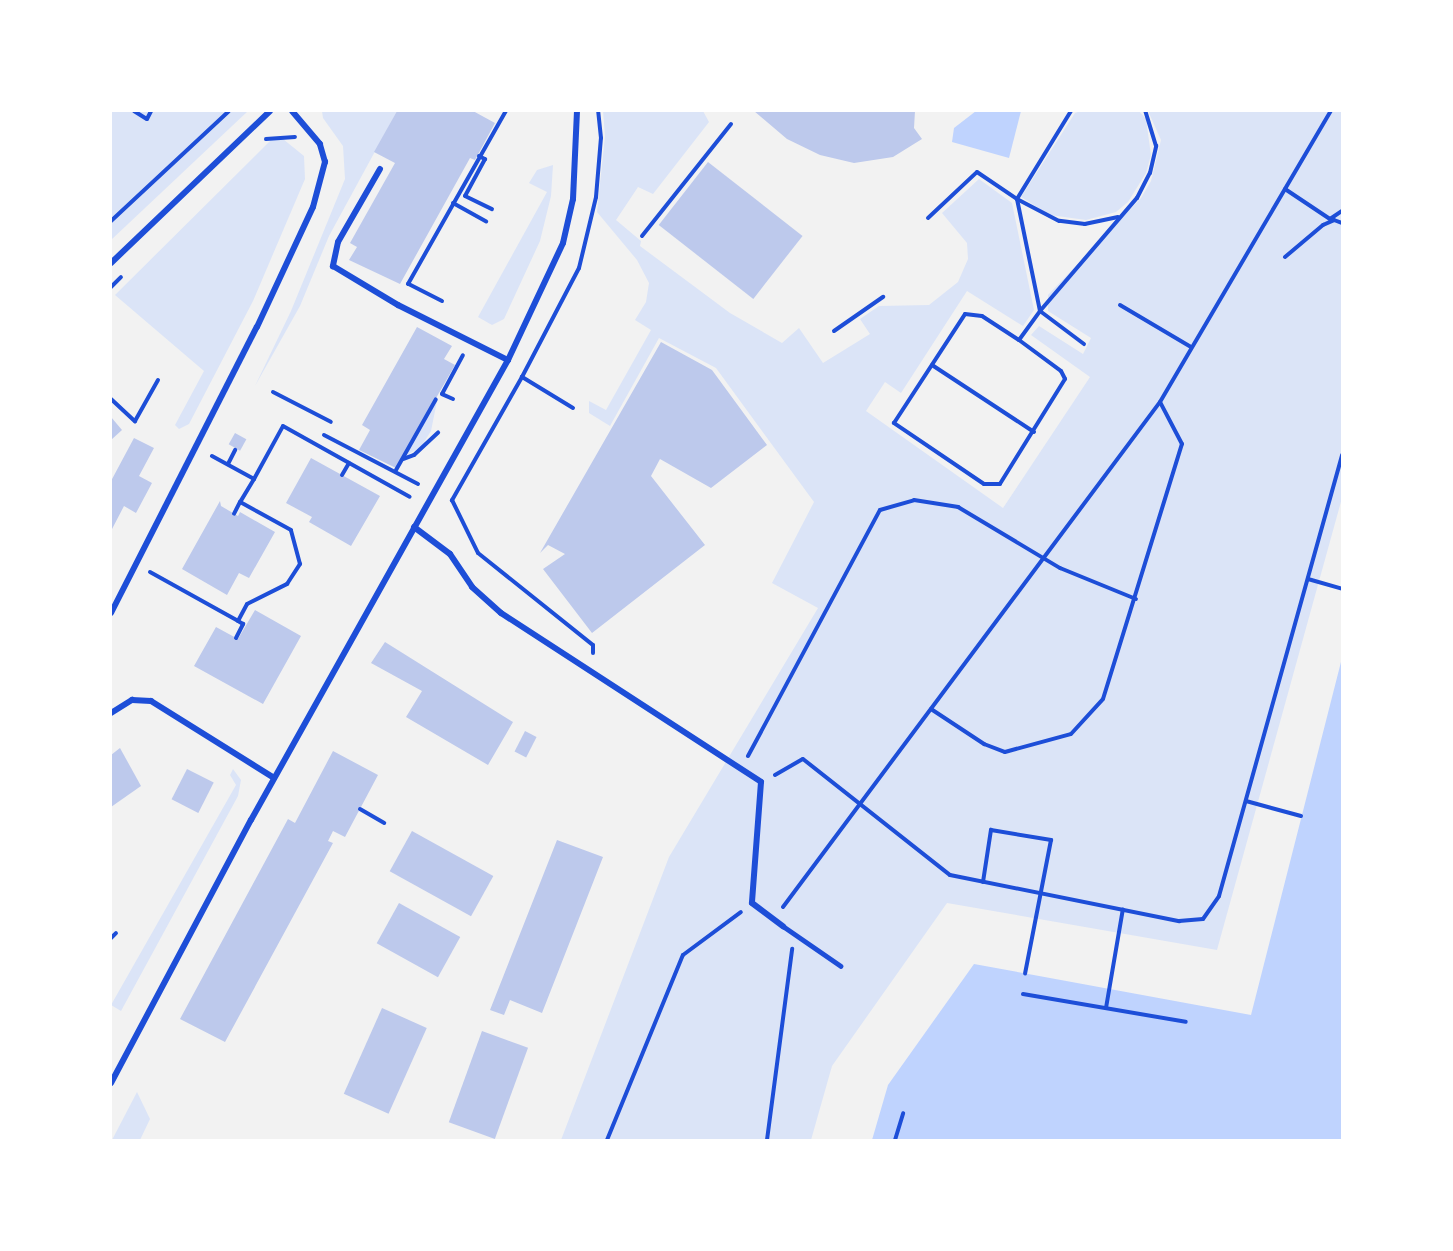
<!DOCTYPE html>
<style>
body{margin:0}
#map{position:relative;width:1453px;height:1251px;overflow:hidden;background:#f2f2f2;font-family:Raleway,sans-serif}
div>[style]{position:absolute}
[style*='--x']{left:calc(var(--x)*1px);top:calc(var(--y)*1px);width:calc(var(--w)*1px);rotate:calc(var(--a)*1deg)}
.green>*{inset:0;background:#dbe4f7}
.water>*{inset:0;background:#bfd3fe}
.building>*{inset:0;background:#bdc9ec;transform-origin:0 0}
.path>*{height:4px;margin:-2px;padding:0 2px;transform-origin:2px;border-radius:2px;background:#1d4ed8}
.service>*{height:4.5px;margin:-2.25px;padding:0 2.25px;transform-origin:2.25px;border-radius:2.25px;background:#1d4ed8}
.minor>*{height:6px;margin:-3px;padding:0 3px;transform-origin:3px;border-radius:3px;background:#1d4ed8}
span{translate:-50% -50%;white-space:nowrap;text-align:center;line-height:1.15;-webkit-text-stroke:4.5px #fff;paint-order:stroke}
.frame{position:absolute;inset:0;border:112px solid #fff;pointer-events:none}
</style>
<div id="map">
<div class="green">
<i style="clip-path:polygon(111px 111px,248px 111px,111px 240px)"></i>
<i style="clip-path:polygon(322px 111px,397px 111px,329px 236px,300px 306px,255px 386px,291px 311px,345px 179px,343px 146px,323px 118px)"></i>
<i style="clip-path:polygon(603px 111px,703px 111px,709px 122px,653px 194px,638px 187px,616px 220px,641px 241px,640px 246px,730px 313px,782px 343px,799px 328px,823px 363px,870px 334px,860px 319px,879px 306px,929px 305px,958px 282px,968px 259px,967px 243px,942px 213px,979px 179px,1012px 203px,1034px 310px,1023px 326px,967px 291px,901px 393px,885px 382px,866px 411px,1003px 508px,1090px 377px,1031px 335px,1039px 326px,1083px 354px,1091px 338px,1048px 311px,1048px 295px,1141px 198px,1151px 181px,1161px 140px,1148px 111px,1342px 111px,1342px 498px,1217px 950px,947px 903px,832px 1066px,811px 1140px,561px 1140px,669px 857px,818px 608px,772px 583px,814px 502px,716px 368px,659px 338px,610px 426px,589px 413px,589px 401px,606px 410px,651px 330px,635px 320px,646px 302px,649px 283px,637px 260px,597px 212px,605px 136px)"></i>
<i style="clip-path:polygon(1080px 111px,1139px 111px,1146px 119px,1151px 155px,1146px 173px,1128px 202px,1116px 212px,1086px 220px,1050px 215px,1021px 197px,1075px 113px)"></i>
<i style="clip-path:polygon(283px 139px,304px 156px,305px 179px,253px 301px,189px 424px,179px 429px,175px 425px,204px 371px,115px 295px,271px 140px)"></i>
<i style="clip-path:polygon(553px 165px,551px 196px,540px 241px,504px 319px,492px 325px,478px 317px,547px 192px,529px 183px,537px 170px)"></i>
<i style="clip-path:polygon(437px 401px,431px 431px,421px 447px,405px 456px)"></i>
<i style="clip-path:polygon(233px 769px,241px 780px,238px 796px,121px 1011px,111px 1005px,236px 785px,230px 775px)"></i>
<i style="clip-path:polygon(137px 1092px,150px 1119px,140px 1140px,112px 1140px)"></i>
</div>
<div class="water">
<i style="clip-path:polygon(976px 111px,1021px 111px,1009px 158px,952px 142px,954px 128px)"></i>
<i style="clip-path:polygon(1342px 658px,1342px 1140px,872px 1140px,888px 1085px,974px 964px,1251px 1015px)"></i>
</div>
<div class="building">
<i style="clip-path:polygon(397px 111px,473px 111px,495px 123px,475px 160px,470px 158px,400px 284px,349px 260px,357px 247px,350px 243px,395px 163px,374px 152px)"></i>
<i style="clip-path:polygon(754px 111px,915px 111px,914px 128px,922px 139px,893px 157px,854px 163px,820px 155px,787px 139px)"></i>
<i style="left:708px;top:162px;width:120px;height:80px;rotate:38deg"></i>
<i style="clip-path:polygon(417px 327px,452px 346px,444px 359px,455px 365px,396px 468px,359px 450px,370px 430px,362px 425px)"></i>
<i style="clip-path:polygon(661px 342px,712px 370px,767px 445px,711px 488px,660px 459px,651px 476px,705px 545px,592px 633px,543px 569px,565px 554px,548px 545px,540px 553px)"></i>
<i style="clip-path:polygon(111px 417px,122px 430px,111px 440px)"></i>
<i style="left:235px;top:433px;width:13px;height:13px;rotate:29deg"></i>
<i style="clip-path:polygon(134px 438px,154px 448px,139px 476px,152px 483px,136px 513px,124px 506px,111px 531px,111px 481px)"></i>
<i style="clip-path:polygon(311px 458px,380px 496px,351px 546px,309px 522px,312px 517px,286px 503px)"></i>
<i style="clip-path:polygon(220px 501px,221px 506px,238px 516px,240px 512px,275px 532px,249px 578px,239px 573px,227px 595px,182px 569px)"></i>
<i style="clip-path:polygon(255px 610px,301px 636px,263px 704px,194px 666px,216px 627px,238px 639px)"></i>
<i style="clip-path:polygon(385px 642px,513px 722px,488px 765px,406px 717px,422px 691px,371px 663px)"></i>
<i style="left:525px;top:731px;width:13px;height:23px;rotate:27deg"></i>
<i style="clip-path:polygon(120px 748px,141px 786px,111px 807px,111px 755px)"></i>
<i style="clip-path:polygon(333px 751px,378px 775px,345px 837px,333px 831px,328px 841px,333px 843px,225px 1042px,180px 1019px,288px 819px,295px 823px)"></i>
<i style="left:187px;top:769px;width:30px;height:34px;rotate:27deg"></i>
<i style="left:412px;top:831px;width:93px;height:46px;rotate:29deg"></i>
<i style="clip-path:polygon(557px 840px,603px 857px,542px 1013px,510px 1000px,504px 1015px,490px 1010px)"></i>
<i style="left:399px;top:903px;width:70px;height:46px;rotate:29deg"></i>
<i style="left:382px;top:1008px;width:49px;height:94px;rotate:24deg"></i>
<i style="left:482px;top:1031px;width:49px;height:97px;rotate:20deg"></i>
</div>
<div class="path">
<i style="--x:134;--y:111;--w:15;--a:32"></i>
<i style="--x:147;--y:119;--w:9;--a:-63"></i>
<i style="--x:266;--y:139;--w:29;--a:-4"></i>
<i style="--x:479;--y:156;--w:7;--a:27"></i>
<i style="--x:485;--y:159;--w:42;--a:118.4"></i>
<i style="--x:465;--y:196;--w:30;--a:26"></i>
<i style="--x:1285;--y:189;--w:54;--a:33.7"></i>
<i style="--x:1330;--y:219;--w:14;--a:-34"></i>
<i style="--x:453;--y:203;--w:38;--a:29"></i>
<i style="--x:1118;--y:217;--w:34;--a:168"></i>
<i style="--x:1085;--y:224;--w:26;--a:-173"></i>
<i style="--x:1059;--y:221;--w:47;--a:-152.4"></i>
<i style="--x:1017;--y:199;--w:114;--a:78.4"></i>
<i style="--x:1040;--y:311;--w:149;--a:-49.4"></i>
<i style="--x:1137;--y:198;--w:28;--a:-63"></i>
<i style="--x:1150;--y:173;--w:28;--a:-77"></i>
<i style="--x:1156;--y:146;--w:37;--a:-107"></i>
<i style="--x:928;--y:218;--w:67;--a:-43.2"></i>
<i style="--x:977;--y:172;--w:48;--a:34"></i>
<i style="--x:1017;--y:199;--w:103;--a:-58.5"></i>
<i style="--x:111;--y:221;--w:161;--a:-43"></i>
<i style="--x:642;--y:236;--w:143;--a:-51.5"></i>
<i style="--x:1285;--y:257;--w:50;--a:-40.1"></i>
<i style="--x:1323;--y:225;--w:12;--a:-24"></i>
<i style="--x:1334;--y:220;--w:9;--a:21"></i>
<i style="--x:111;--y:287;--w:14;--a:-45"></i>
<i style="--x:442;--y:301;--w:38;--a:-153"></i>
<i style="--x:408;--y:284;--w:199;--a:-60.5"></i>
<i style="--x:1120;--y:305;--w:82;--a:30.6"></i>
<i style="--x:834;--y:331;--w:60;--a:-34.8"></i>
<i style="--x:1019;--y:340;--w:52;--a:36.4"></i>
<i style="--x:1061;--y:371;--w:9;--a:63"></i>
<i style="--x:1065;--y:379;--w:123;--a:121.8"></i>
<i style="--x:1000;--y:484;--w:16;--a:180"></i>
<i style="--x:984;--y:484;--w:109;--a:-145.9"></i>
<i style="--x:894;--y:423;--w:130;--a:-56.9"></i>
<i style="--x:965;--y:314;--w:17;--a:7"></i>
<i style="--x:982;--y:316;--w:44;--a:33"></i>
<i style="--x:1019;--y:340;--w:36;--a:-54"></i>
<i style="--x:1040;--y:311;--w:55;--a:36.9"></i>
<i style="--x:932;--y:365;--w:122;--a:33.3"></i>
<i style="--x:522;--y:377;--w:142;--a:119.6"></i>
<i style="--x:452;--y:500;--w:59;--a:63.9"></i>
<i style="--x:478;--y:553;--w:147;--a:38.7"></i>
<i style="--x:593;--y:645;--w:8;--a:90"></i>
<i style="--x:273;--y:392;--w:65;--a:27.3"></i>
<i style="--x:111;--y:399;--w:33;--a:43"></i>
<i style="--x:135;--y:421;--w:47;--a:-60.7"></i>
<i style="--x:453;--y:399;--w:12;--a:-156"></i>
<i style="--x:442;--y:394;--w:44;--a:-61.7"></i>
<i style="--x:573;--y:408;--w:60;--a:-148.7"></i>
<i style="--x:522;--y:377;--w:123;--a:-62.4"></i>
<i style="--x:579;--y:268;--w:73;--a:-76.5"></i>
<i style="--x:596;--y:197;--w:59;--a:-85.2"></i>
<i style="--x:601;--y:138;--w:27;--a:-96"></i>
<i style="--x:324;--y:435;--w:106;--a:27.5"></i>
<i style="--x:212;--y:456;--w:48;--a:28.7"></i>
<i style="--x:254;--y:479;--w:27;--a:121"></i>
<i style="--x:403;--y:459;--w:12;--a:-20"></i>
<i style="--x:414;--y:455;--w:33;--a:-43"></i>
<i style="--x:228;--y:464;--w:16;--a:-63"></i>
<i style="--x:396;--y:470;--w:81;--a:-60.6"></i>
<i style="--x:342;--y:475;--w:14;--a:-60"></i>
<i style="--x:254;--y:479;--w:60;--a:-61.3"></i>
<i style="--x:283;--y:426;--w:145;--a:29.2"></i>
<i style="--x:150;--y:572;--w:101;--a:29.1"></i>
<i style="--x:238;--y:621;--w:19;--a:-62"></i>
<i style="--x:247;--y:604;--w:45;--a:-26.6"></i>
<i style="--x:287;--y:584;--w:24;--a:-57"></i>
<i style="--x:300;--y:564;--w:35;--a:-105"></i>
<i style="--x:291;--y:530;--w:58;--a:-151.2"></i>
<i style="--x:240;--y:502;--w:13;--a:117"></i>
<i style="--x:1308;--y:579;--w:35;--a:16"></i>
<i style="--x:236;--y:638;--w:16;--a:-63"></i>
<i style="--x:243;--y:624;--w:6;--a:-149"></i>
<i style="--x:931;--y:709;--w:64;--a:33.4"></i>
<i style="--x:984;--y:744;--w:22;--a:21"></i>
<i style="--x:1005;--y:752;--w:68;--a:-15.3"></i>
<i style="--x:1071;--y:734;--w:47;--a:-47.6"></i>
<i style="--x:1103;--y:699;--w:267;--a:-72.8"></i>
<i style="--x:1182;--y:444;--w:47;--a:-117.6"></i>
<i style="--x:748;--y:756;--w:279;--a:-61.8"></i>
<i style="--x:880;--y:510;--w:35;--a:-16"></i>
<i style="--x:914;--y:500;--w:45;--a:9"></i>
<i style="--x:958;--y:507;--w:119;--a:30.9"></i>
<i style="--x:1060;--y:568;--w:82;--a:22.2"></i>
<i style="--x:775;--y:775;--w:32;--a:-30"></i>
<i style="--x:803;--y:759;--w:187;--a:38.3"></i>
<i style="--x:950;--y:875;--w:234;--a:11.4"></i>
<i style="--x:1179;--y:921;--w:24;--a:-5"></i>
<i style="--x:1203;--y:919;--w:28;--a:-55"></i>
<i style="--x:1219;--y:896;--w:458;--a:-74.4"></i>
<i style="--x:1246;--y:801;--w:57;--a:15.3"></i>
<i style="--x:360;--y:809;--w:28;--a:30"></i>
<i style="--x:983;--y:882;--w:53;--a:-81.3"></i>
<i style="--x:991;--y:830;--w:61;--a:9.5"></i>
<i style="--x:1051;--y:840;--w:136;--a:101"></i>
<i style="--x:783;--y:907;--w:630;--a:-53.26"></i>
<i style="--x:1160;--y:402;--w:338;--a:-59.6"></i>
<i style="--x:111;--y:938;--w:7;--a:-45"></i>
<i style="--x:1023;--y:994;--w:165;--a:9.7"></i>
<i style="--x:1106;--y:1008;--w:100;--a:-80.3"></i>
<i style="--x:607;--y:1140;--w:200;--a:-67.7"></i>
<i style="--x:683;--y:955;--w:72;--a:-36.6"></i>
<i style="--x:767;--y:1140;--w:193;--a:-82.5"></i>
<i style="--x:895;--y:1140;--w:28;--a:-73"></i>
</div>
<div class="service">
<i style="--x:783;--y:926;--w:70;--a:34.6"></i>
</div>
<div class="minor">
<i style="--x:380;--y:169;--w:84;--a:119.9"></i>
<i style="--x:338;--y:242;--w:25;--a:102"></i>
<i style="--x:333;--y:266;--w:76;--a:31"></i>
<i style="--x:398;--y:305;--w:123;--a:26.6"></i>
<i style="--x:111;--y:263;--w:220;--a:-43.7"></i>
<i style="--x:414;--y:527;--w:45;--a:36.9"></i>
<i style="--x:450;--y:554;--w:40;--a:56"></i>
<i style="--x:472;--y:587;--w:39;--a:42"></i>
<i style="--x:501;--y:613;--w:310;--a:33"></i>
<i style="--x:761;--y:782;--w:121;--a:94.3"></i>
<i style="--x:752;--y:903;--w:39;--a:37"></i>
<i style="--x:111;--y:613;--w:321;--a:-63"></i>
<i style="--x:257;--y:327;--w:132;--a:-65"></i>
<i style="--x:313;--y:207;--w:47;--a:-75.1"></i>
<i style="--x:325;--y:162;--w:19;--a:-106"></i>
<i style="--x:320;--y:144;--w:43;--a:-130.3"></i>
<i style="--x:111;--y:713;--w:25;--a:-32"></i>
<i style="--x:132;--y:700;--w:19;--a:3"></i>
<i style="--x:151;--y:701;--w:145;--a:32"></i>
<i style="--x:111;--y:1083;--w:298;--a:-62"></i>
<i style="--x:251;--y:820;--w:527;--a:-60.81"></i>
<i style="--x:508;--y:360;--w:129;--a:-64.8"></i>
<i style="--x:563;--y:243;--w:45;--a:-77.2"></i>
<i style="--x:573;--y:199;--w:88;--a:-87.4"></i>
</div>
<div class="frame"></div>
</div>
